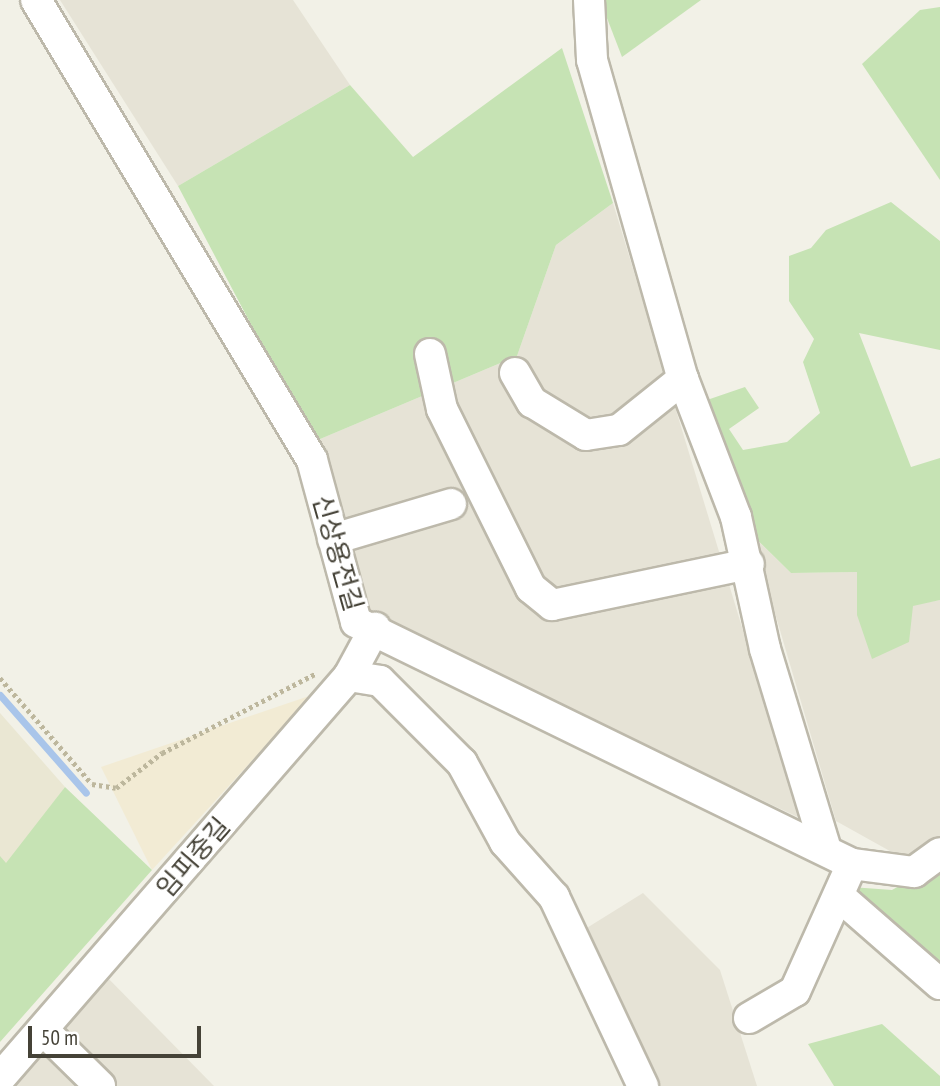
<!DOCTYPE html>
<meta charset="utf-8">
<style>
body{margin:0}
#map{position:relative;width:940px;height:1086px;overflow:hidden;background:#f2f1e7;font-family:"PT Sans Narrow","Noto Sans KR",sans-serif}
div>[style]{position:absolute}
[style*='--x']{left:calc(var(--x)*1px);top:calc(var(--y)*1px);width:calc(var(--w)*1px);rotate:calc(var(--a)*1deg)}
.residential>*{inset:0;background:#e6e3d6}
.commercial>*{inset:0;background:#f2ebd4}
.education>*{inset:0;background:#eae7d3}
.green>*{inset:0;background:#c6e3b4}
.stream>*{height:7px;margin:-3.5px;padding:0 3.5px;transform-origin:3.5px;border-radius:3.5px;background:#a9c5ea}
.path>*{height:4.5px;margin-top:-2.25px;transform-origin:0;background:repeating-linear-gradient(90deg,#bdb79d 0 3.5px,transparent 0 7px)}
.roads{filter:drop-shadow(2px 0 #bdb9ab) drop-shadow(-2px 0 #bdb9ab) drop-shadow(0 2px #bdb9ab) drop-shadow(0 -2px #bdb9ab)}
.minor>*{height:30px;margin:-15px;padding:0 15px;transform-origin:15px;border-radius:15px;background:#fff}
span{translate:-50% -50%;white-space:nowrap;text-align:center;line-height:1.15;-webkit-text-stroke:6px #fff;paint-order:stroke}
.street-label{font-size:26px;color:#454237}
.scale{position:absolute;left:28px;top:1026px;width:173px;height:32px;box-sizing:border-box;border:4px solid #454237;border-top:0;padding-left:9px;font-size:21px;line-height:24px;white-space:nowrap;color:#454237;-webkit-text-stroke:5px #fff;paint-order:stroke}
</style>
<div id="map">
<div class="residential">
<i style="clip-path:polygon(60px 0,293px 0,350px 85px,178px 186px)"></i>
<i style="clip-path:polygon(613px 203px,800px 818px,368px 615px,313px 442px,517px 356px,556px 245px)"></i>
<i style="clip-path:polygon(752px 535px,791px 573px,857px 572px,857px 615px,940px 600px,940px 845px,906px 860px,836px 821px)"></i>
<i style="clip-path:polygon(643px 893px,720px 970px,757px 1086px,625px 1086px,561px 944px)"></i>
<i style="clip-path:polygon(102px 972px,214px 1086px,3px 1086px)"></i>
</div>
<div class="commercial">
<i style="clip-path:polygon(312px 695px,152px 870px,101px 767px)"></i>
</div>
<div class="education">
<i style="clip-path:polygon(0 713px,65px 787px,0 875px)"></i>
</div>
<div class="green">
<i style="clip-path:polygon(600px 0,701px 0,622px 57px)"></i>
<i style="clip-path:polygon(940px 7px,940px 180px,862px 64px,920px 10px)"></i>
<i style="clip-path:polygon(562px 48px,613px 203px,556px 245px,517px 356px,313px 442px,178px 186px,350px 85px,413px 157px)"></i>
<i style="clip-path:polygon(891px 202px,940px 241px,940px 350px,859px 333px,911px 467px,940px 458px,940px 600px,913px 606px,909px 642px,872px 659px,857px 615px,857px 572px,791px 573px,725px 508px,707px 400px,745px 387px,759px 408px,729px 429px,743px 450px,787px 442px,820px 413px,803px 362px,814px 339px,789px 301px,789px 256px,811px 248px,826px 230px)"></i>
<i style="clip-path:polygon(65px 787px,152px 870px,0 1042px,0 856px,6px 863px)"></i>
<i style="clip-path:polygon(940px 863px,940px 988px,851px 887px,892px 890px)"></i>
<i style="clip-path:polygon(882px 1024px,940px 1076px,940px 1086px,834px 1086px,808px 1044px)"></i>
</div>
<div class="stream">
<i style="--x:0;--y:695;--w:130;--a:48.7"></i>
</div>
<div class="path">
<i style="--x:0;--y:678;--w:140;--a:49"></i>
<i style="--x:92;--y:784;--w:24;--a:9"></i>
<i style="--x:116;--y:788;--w:58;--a:-37.3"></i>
<i style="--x:162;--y:753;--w:172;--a:-27.3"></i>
</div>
<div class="roads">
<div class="minor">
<i style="--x:36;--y:0;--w:536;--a:59.04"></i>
<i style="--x:312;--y:460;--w:168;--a:74.8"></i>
<i style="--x:356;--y:622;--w:552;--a:26.01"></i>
<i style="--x:852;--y:864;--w:63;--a:7.4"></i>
<i style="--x:914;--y:872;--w:32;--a:-36"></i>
<i style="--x:589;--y:0;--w:60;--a:87.1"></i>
<i style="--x:592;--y:60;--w:332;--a:74.1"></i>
<i style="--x:683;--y:379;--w:148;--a:69"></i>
<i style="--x:736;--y:517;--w:135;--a:77.6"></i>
<i style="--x:765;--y:649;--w:207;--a:73.1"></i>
<i style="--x:430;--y:354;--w:56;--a:77.7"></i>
<i style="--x:442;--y:409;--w:200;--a:63.6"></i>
<i style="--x:531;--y:588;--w:27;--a:39"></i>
<i style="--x:552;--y:605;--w:201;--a:-11.8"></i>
<i style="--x:515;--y:373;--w:34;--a:60"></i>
<i style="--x:532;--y:402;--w:63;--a:31.4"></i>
<i style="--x:586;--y:435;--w:33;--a:-9"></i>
<i style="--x:619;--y:430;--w:82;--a:-38.6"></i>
<i style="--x:333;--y:539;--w:123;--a:-16.5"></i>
<i style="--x:349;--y:676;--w:31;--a:9"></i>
<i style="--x:380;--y:681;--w:116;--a:45"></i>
<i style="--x:462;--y:763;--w:90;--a:61.4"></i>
<i style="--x:505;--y:842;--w:74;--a:48.3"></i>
<i style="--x:554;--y:897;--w:209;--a:64.8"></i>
<i style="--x:839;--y:896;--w:134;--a:41.1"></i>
<i style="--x:749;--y:1018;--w:53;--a:-30.4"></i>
<i style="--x:795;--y:991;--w:139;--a:-65.8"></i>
<i style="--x:43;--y:1030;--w:80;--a:44.5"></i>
<i style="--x:0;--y:1078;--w:532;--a:-49.04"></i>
<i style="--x:349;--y:676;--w:55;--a:-61.6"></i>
</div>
</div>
<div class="street-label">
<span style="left:338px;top:553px;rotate:74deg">신상용전길</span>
<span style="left:193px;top:857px;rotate:-49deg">임피중길</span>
</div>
<div class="scale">50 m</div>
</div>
